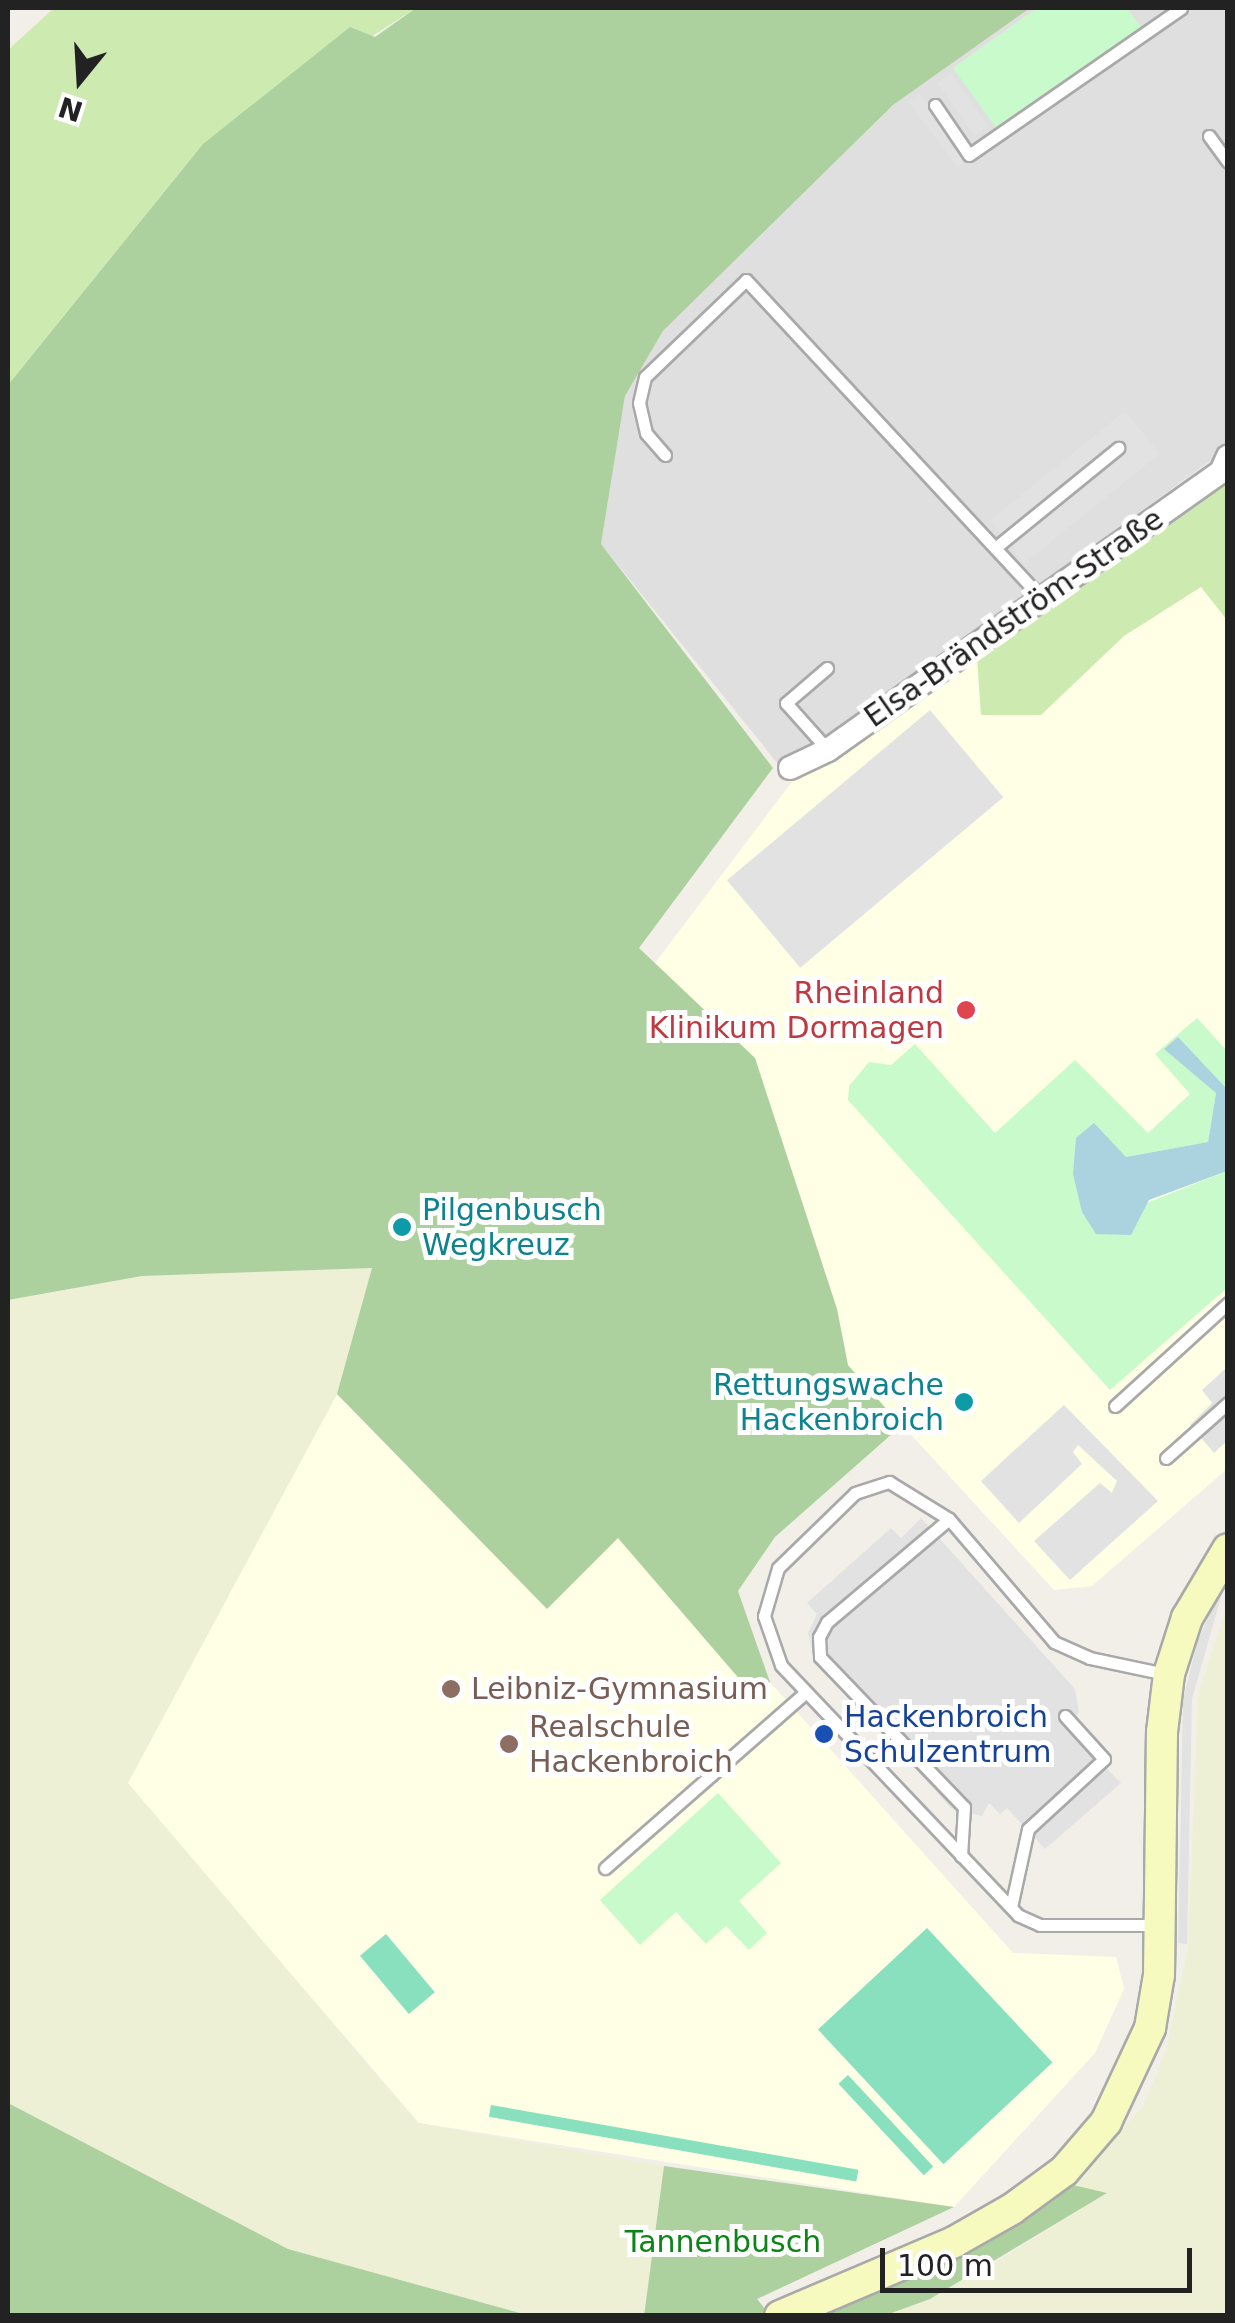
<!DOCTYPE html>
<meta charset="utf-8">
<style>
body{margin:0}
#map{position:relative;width:1235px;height:2323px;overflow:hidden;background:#f2efe9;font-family:"DejaVu Sans",sans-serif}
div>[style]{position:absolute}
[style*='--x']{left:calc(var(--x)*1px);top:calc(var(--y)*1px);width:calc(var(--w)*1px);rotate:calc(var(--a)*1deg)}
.residential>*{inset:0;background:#e0dfdf}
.education>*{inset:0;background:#ffffe5}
.farmland>*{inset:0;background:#eef0d5}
.grass>*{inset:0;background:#cdebb0}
.forest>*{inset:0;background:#add19e}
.park>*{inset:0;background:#c8facc}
.pitch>*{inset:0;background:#88e0be;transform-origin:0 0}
.parking>*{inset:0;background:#e2e2e2;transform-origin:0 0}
.water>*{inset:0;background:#aad3df}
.roads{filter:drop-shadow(2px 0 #a9a9a9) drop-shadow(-2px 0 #a9a9a9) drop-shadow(0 2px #a9a9a9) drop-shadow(0 -2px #a9a9a9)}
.lane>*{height:11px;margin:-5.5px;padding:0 5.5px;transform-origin:5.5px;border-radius:5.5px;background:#fff}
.street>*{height:22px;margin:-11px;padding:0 11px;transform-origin:11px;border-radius:11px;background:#fff}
.secondary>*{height:30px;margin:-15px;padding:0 15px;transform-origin:15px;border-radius:15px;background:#f7fabf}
.dots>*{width:28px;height:28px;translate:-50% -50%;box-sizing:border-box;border:5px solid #fff;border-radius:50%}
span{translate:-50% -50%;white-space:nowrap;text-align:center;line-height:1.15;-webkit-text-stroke:10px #fff;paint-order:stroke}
.street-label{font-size:30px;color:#222}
.health-label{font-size:30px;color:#be3a42}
.right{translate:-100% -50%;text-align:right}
.culture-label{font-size:30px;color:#0d838f}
.left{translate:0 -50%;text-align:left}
.education-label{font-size:30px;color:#785e54}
.transit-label{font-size:30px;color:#164399}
.park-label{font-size:30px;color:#0c8416}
.frame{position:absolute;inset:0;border:10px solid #222;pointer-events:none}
.north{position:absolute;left:30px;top:30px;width:100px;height:100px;-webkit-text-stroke:8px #fff;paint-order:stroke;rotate:198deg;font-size:28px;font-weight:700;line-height:40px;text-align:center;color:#222}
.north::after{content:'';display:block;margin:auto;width:35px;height:45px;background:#222;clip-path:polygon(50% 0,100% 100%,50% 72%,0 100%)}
.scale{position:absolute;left:880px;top:2248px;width:312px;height:45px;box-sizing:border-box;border:5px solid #222;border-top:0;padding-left:12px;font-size:30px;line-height:35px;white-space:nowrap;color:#222;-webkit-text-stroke:8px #fff;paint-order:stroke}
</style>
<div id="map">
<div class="residential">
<i style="clip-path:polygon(1030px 8px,1227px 8px,1227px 449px,782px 769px,601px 544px,625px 396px,663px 331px,893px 105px)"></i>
</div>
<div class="education">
<i style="clip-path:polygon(1228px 479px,1227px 1469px,1092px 1586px,1054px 1590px,848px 1366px,837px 1309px,755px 1058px,655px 963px,794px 779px)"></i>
<i style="clip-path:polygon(337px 1394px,546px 1608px,618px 1538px,754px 1695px,770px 1682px,1013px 1953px,1116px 1957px,1124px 1989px,1095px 2053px,954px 2207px,419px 2123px,127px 1783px)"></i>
</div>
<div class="farmland">
<i style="clip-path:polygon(372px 1268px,337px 1394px,128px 1783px,418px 2123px,664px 2166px,644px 2315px,527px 2315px,288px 2249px,8px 2103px,8px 1300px,142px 1276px)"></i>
<i style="clip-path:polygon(1227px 1608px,1227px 2315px,886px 2316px,989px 2266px,1106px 2194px,1069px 2184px,1143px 2107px,1166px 2050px,1188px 1949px,1198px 1693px)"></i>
</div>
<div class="grass">
<i style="clip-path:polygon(54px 8px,416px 8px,203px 144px,8px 385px,8px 50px)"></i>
<i style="clip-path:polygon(1227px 478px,1227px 620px,1201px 587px,1124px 636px,1041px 715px,981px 715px,977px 658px)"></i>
</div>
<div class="forest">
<i style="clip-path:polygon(416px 8px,1030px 8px,893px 105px,663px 331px,625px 396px,601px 544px,773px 768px,639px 948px,755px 1058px,837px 1309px,848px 1365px,901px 1426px,775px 1537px,738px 1591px,770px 1682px,754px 1696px,618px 1538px,547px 1609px,337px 1394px,372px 1268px,142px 1276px,8px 1300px,8px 385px,203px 144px,350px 27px,375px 37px)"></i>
<i style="clip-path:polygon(8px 2103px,288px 2249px,527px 2315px,8px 2315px)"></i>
<i style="clip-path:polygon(664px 2166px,954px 2207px,757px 2299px,770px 2315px,644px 2316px)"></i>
<i style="clip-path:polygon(1069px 2184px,1107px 2193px,930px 2299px,886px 2315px,801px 2316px)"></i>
</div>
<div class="park">
<i style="clip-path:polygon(1037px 8px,1127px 8px,1141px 27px,997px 129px,953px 68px)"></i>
<i style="clip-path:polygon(1197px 1018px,1227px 1051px,1227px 1089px,1178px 1038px,1185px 1060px,1216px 1093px,1208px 1142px,1126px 1157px,1081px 1186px,1082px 1212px,1094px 1224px,1227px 1171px,1227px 1288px,1110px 1390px,848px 1100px,849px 1086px,869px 1062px,891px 1065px,915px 1044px,995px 1133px,1075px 1060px,1148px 1133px,1190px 1094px,1155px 1054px)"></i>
<i style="clip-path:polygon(718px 1793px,781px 1863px,739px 1901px,767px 1933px,749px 1950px,726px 1926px,706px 1944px,676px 1912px,640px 1945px,600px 1900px)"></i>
</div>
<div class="pitch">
<i style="left:927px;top:1928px;width:184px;height:149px;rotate:47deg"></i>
<i style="left:386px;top:1934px;width:76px;height:34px;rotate:50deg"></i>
<i style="left:848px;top:2075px;width:125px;height:13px;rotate:47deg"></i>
<i style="left:491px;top:2105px;width:373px;height:12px;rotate:10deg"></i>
</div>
<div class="parking">
<i style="left:951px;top:73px;width:65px;height:17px;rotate:55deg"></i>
<i style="left:919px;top:93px;width:83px;height:14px;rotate:53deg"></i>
<i style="left:1125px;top:411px;width:55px;height:174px;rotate:51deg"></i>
<i style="left:930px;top:710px;width:114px;height:265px;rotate:50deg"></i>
<i style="clip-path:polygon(1227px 1367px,1227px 1441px,1214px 1453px,1190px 1425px,1212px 1403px,1202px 1390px)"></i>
<i style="clip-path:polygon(1064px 1405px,1158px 1501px,1070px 1580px,1034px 1541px,1100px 1483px,1112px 1493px,1117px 1481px,1078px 1445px,1073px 1452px,1082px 1464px,1019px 1523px,981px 1481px)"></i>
<i style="clip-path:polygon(921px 1518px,1075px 1689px,1079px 1712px,1068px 1729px,1121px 1783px,1045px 1849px,1007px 1808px,1000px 1814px,989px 1803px,982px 1816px,951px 1808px,814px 1657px,808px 1633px,817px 1614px,807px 1603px,891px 1528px,901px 1538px)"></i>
<i style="clip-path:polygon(1227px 1576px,1192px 1699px,1187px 1944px,1178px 1943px,1183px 1700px,1198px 1640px)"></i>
</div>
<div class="water">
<i style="clip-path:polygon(1178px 1037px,1227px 1089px,1227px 1171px,1149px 1200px,1131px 1235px,1096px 1234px,1082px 1212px,1073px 1174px,1076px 1138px,1094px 1123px,1126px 1157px,1208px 1142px,1216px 1093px,1164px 1049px)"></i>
</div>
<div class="roads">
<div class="lane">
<i style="--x:935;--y:105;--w:60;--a:55.8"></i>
<i style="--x:969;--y:155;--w:258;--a:-34.7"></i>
<i style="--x:1209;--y:136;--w:32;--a:54"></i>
<i style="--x:665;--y:455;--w:29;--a:-131"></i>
<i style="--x:646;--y:433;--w:31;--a:-103"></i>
<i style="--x:639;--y:403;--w:27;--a:-77"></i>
<i style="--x:645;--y:377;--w:140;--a:-43.8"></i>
<i style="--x:746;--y:280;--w:435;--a:47.1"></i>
<i style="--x:995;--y:548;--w:159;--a:-39.1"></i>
<i style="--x:827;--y:668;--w:54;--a:139.5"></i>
<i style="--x:786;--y:703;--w:63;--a:48.2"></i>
<i style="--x:1115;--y:1406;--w:153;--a:-42.3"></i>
<i style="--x:1166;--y:1458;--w:83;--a:-41.6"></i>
<i style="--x:949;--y:1519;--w:160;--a:139.8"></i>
<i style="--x:827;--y:1622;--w:17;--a:118"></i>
<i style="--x:819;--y:1637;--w:20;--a:87"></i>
<i style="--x:820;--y:1657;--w:208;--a:46.2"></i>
<i style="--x:964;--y:1807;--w:49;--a:93.5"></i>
<i style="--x:605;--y:1868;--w:267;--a:-41.2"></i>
<i style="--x:1011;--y:1907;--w:80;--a:-77.7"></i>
<i style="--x:1028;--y:1829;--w:103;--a:-42.6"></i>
<i style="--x:1104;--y:1759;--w:58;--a:-132.2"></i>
<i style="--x:1158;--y:1925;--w:118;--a:180"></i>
<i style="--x:1040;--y:1925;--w:24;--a:-156"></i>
<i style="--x:1018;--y:1915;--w:344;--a:-133.5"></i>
<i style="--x:781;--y:1665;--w:52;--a:-109.1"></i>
<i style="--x:764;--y:1616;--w:50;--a:-73.7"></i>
<i style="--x:778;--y:1568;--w:107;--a:-44.2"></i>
<i style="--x:855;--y:1493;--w:36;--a:-18"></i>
<i style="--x:889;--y:1482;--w:70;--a:31.7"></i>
<i style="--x:949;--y:1519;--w:162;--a:49.5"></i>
<i style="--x:1054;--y:1642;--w:39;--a:24"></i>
<i style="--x:1090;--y:1658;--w:77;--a:12"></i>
</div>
<div class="street">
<i style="--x:790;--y:768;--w:42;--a:-25.3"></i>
<i style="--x:828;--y:750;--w:481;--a:-35.3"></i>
<i style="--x:1221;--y:472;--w:17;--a:-66"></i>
</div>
<div class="secondary">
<i style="--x:780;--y:2316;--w:189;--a:-23"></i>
<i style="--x:954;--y:2242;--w:67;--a:-29.6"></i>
<i style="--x:1012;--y:2209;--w:64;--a:-36.2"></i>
<i style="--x:1064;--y:2171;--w:65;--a:-49.4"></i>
<i style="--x:1106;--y:2122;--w:104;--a:-64.9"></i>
<i style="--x:1150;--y:2028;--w:54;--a:-80.4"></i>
<i style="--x:1159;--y:1975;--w:243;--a:-89.3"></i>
<i style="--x:1162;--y:1732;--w:58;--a:-83.1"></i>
<i style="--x:1169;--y:1674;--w:59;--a:-72.2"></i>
<i style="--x:1187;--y:1618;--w:80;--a:-59.3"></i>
</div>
</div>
<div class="dots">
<i style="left:966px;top:1010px;background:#e0444e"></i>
<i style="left:402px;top:1227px;background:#0f9aa8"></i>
<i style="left:964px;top:1402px;background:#0f9aa8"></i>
<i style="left:451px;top:1689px;background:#8d6e63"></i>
<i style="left:824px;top:1734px;background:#1a4fb4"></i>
<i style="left:509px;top:1744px;background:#8d6e63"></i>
</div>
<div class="street-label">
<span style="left:1014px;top:618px;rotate:-35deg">Elsa-Brändström-Straße</span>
</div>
<div class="health-label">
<span class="right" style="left:944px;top:1010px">Rheinland<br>Klinikum Dormagen</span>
</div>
<div class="culture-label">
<span class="left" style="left:422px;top:1227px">Pilgenbusch<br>Wegkreuz</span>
<span class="right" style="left:944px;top:1402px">Rettungswache<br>Hackenbroich</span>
</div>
<div class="education-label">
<span class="left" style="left:471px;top:1689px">Leibniz-Gymnasium</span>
<span class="left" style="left:529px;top:1744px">Realschule<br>Hackenbroich</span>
</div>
<div class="transit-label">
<span class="left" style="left:844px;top:1734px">Hackenbroich<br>Schulzentrum</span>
</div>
<div class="park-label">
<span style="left:723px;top:2242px">Tannenbusch</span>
</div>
<div class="frame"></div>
<div class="north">N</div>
<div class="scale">100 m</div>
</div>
